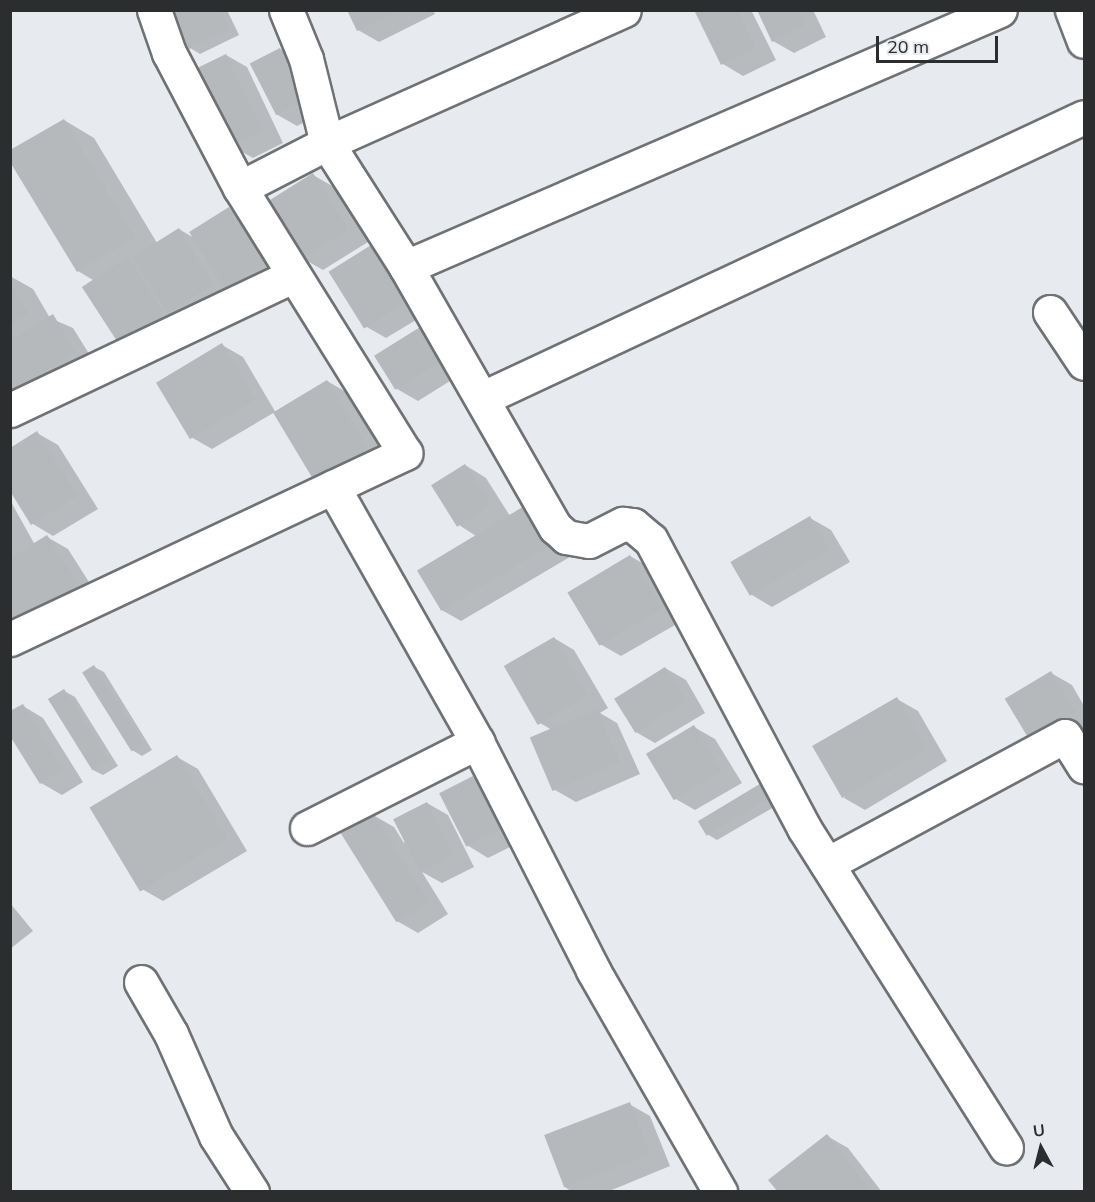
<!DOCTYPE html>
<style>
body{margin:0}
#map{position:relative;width:1095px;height:1202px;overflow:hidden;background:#e7eaee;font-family:Mulish,sans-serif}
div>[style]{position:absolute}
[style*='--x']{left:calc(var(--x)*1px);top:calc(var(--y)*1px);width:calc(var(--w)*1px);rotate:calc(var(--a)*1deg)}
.shadow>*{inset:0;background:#0003}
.building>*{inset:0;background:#b5b9bc;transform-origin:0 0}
.roads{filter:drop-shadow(2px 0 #6f7275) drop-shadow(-2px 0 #6f7275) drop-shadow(0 2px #6f7275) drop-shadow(0 -2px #6f7275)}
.minor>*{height:33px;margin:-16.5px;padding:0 16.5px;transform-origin:16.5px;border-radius:16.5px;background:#fff}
span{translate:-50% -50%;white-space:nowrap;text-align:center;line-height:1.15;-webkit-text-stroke:5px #e7eaee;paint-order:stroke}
.frame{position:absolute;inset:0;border:12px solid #2c2d2f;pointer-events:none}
.north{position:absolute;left:1011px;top:1118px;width:60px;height:60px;-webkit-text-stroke:4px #e7eaee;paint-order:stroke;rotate:353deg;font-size:16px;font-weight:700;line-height:24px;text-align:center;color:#2c2d2f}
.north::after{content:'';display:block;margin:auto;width:21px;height:27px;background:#2c2d2f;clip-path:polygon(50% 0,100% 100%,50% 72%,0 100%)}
.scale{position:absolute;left:876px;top:36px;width:122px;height:27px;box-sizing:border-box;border:3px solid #2c2d2f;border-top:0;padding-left:8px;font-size:18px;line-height:21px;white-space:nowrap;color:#2c2d2f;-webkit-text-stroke:4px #e7eaee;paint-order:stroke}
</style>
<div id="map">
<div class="shadow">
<i style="clip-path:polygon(184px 10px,227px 10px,239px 35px,200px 54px,190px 48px)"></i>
<i style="clip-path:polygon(349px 10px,433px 10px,435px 14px,379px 42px,358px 30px)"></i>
<i style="clip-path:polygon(699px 10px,751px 10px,776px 60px,743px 76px,723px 64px)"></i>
<i style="clip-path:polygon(758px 10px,813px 10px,826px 37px,794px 53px,773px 41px)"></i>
<i style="clip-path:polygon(280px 49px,301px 61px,326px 112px,297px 126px,276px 114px)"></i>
<i style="clip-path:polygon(226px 55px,247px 67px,283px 143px,253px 158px,232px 146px)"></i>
<i style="clip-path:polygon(64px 120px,94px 138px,157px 243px,179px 229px,194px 238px,229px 209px,250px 221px,285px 276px,117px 341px,93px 280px,78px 271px)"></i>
<i style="clip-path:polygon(313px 175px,334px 187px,368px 242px,323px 270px,302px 258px)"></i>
<i style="clip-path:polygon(397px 256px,431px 311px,386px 338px,365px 326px)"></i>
<i style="clip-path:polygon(10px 276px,33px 289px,50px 318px,73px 328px,96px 365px,10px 396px)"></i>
<i style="clip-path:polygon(425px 326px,466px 371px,418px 401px,397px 389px)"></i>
<i style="clip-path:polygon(222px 345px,243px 357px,276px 413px,327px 381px,348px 393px,388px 462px,341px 490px,275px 412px,212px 449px,191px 437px)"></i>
<i style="clip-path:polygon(37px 433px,58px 445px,98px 509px,53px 536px,33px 524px)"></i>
<i style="clip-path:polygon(465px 465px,486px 478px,510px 516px,575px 554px,461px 621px,440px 609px,476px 536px,459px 525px)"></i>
<i style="clip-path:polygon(10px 500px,35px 545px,47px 537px,68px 549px,101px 601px,10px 559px)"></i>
<i style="clip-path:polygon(810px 518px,831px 530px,850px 562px,772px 607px,752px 595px,732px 563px)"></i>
<i style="clip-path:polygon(630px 556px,651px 568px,682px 621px,621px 656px,600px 644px)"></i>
<i style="clip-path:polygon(554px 638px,574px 650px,608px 708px,600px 713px,617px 723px,640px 774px,576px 802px,555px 790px,552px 730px,540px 723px)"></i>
<i style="clip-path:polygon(94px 667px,104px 672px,152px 750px,142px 756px,132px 750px)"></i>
<i style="clip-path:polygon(665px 668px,686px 680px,705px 713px,655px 743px,634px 731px)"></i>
<i style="clip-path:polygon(1051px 673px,1072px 685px,1084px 706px,1084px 732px,1051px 751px)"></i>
<i style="clip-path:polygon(64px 691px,75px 697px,118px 766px,103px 775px,93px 770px)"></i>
<i style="clip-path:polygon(897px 699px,918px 711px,947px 761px,865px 810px,844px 798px)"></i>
<i style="clip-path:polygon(23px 706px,43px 718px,83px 782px,62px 795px,41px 783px)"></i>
<i style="clip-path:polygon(694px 727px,715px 739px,742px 783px,695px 810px,674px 798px)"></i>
<i style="clip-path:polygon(177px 757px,198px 769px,247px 851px,163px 901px,142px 889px)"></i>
<i style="clip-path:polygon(473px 778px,494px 790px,520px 842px,488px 858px,467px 845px)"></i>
<i style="clip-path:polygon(763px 784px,781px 803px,717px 840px,707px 834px)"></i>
<i style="clip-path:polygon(427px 803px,448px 815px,474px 867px,442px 883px,422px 872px,448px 914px,418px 933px,397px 921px,373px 815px,394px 827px,404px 843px)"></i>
<i style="clip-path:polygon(10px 903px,33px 931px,10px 949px)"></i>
<i style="clip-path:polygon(629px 1104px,650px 1116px,670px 1166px,607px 1192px,572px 1192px,565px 1187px,546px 1137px)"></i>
<i style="clip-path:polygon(827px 1136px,848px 1148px,882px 1192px,780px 1192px)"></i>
</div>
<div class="building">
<i style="clip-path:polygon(180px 10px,221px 10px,229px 29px,189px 49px,172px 14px)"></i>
<i style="clip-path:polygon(347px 10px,398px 10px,357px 31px)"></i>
<i style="clip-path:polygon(694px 10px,737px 10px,756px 48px,721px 65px)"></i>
<i style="clip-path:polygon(757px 10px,799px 10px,806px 25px,772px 42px)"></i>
<i style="left:280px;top:48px;width:58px;height:34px;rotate:63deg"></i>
<i style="left:226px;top:54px;width:85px;height:37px;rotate:64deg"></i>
<i style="clip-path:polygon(64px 119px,135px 238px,77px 272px,10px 162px,10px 150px)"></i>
<i style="left:313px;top:173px;width:67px;height:56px;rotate:58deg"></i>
<i style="left:229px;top:207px;width:67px;height:47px;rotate:58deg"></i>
<i style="left:179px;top:228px;width:66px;height:55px;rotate:58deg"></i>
<i style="left:376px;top:242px;width:67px;height:56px;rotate:58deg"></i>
<i style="left:128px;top:257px;width:67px;height:55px;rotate:57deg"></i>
<i style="clip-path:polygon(10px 283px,29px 314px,10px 325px)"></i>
<i style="clip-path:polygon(53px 314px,76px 353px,10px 393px,10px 340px)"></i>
<i style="left:425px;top:324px;width:40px;height:60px;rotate:58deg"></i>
<i style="left:222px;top:343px;width:66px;height:77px;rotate:59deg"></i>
<i style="left:327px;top:380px;width:80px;height:63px;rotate:59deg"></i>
<i style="clip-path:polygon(37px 431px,78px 496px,31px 525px,10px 491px,10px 448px)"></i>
<i style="left:465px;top:464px;width:49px;height:40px;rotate:58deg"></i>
<i style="left:531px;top:502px;width:47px;height:133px;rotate:59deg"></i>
<i style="left:810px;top:516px;width:39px;height:92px;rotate:60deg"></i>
<i style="clip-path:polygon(47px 535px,81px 588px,10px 632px,10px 558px)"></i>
<i style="left:630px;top:555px;width:62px;height:73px;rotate:59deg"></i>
<i style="left:554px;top:637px;width:68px;height:58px;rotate:60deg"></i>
<i style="left:94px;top:665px;width:93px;height:14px;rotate:58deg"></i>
<i style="left:665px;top:667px;width:40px;height:60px;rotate:58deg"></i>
<i style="left:1051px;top:671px;width:49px;height:54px;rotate:59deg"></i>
<i style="left:64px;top:689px;width:84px;height:19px;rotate:58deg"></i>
<i style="left:897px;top:697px;width:60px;height:98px;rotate:60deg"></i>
<i style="clip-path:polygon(23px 704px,63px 769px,40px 784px,10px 736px,10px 711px)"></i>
<i style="left:597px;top:709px;width:58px;height:73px;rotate:67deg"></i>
<i style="left:694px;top:725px;width:54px;height:56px;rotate:59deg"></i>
<i style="left:177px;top:755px;width:98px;height:102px;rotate:59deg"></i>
<i style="left:473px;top:776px;width:60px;height:38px;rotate:63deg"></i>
<i style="left:763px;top:782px;width:17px;height:76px;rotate:59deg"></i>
<i style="left:427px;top:802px;width:59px;height:38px;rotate:63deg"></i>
<i style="left:373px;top:813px;width:105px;height:38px;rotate:58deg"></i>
<i style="left:630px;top:1102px;width:56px;height:92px;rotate:69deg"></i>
<i style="clip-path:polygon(827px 1134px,872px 1192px,778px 1192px,768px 1180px)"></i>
</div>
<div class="roads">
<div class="minor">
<i style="--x:286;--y:10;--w:53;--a:67.8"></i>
<i style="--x:306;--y:59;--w:87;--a:76"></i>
<i style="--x:327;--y:143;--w:147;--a:57.5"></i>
<i style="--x:406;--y:267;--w:300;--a:60.2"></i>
<i style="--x:555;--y:527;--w:15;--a:42"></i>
<i style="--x:566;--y:537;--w:23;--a:10"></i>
<i style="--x:589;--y:541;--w:38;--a:-27"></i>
<i style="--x:623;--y:524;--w:10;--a:6"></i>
<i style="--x:633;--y:525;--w:23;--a:40"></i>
<i style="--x:651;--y:540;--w:326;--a:62"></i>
<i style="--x:804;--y:828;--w:378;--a:57.7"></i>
<i style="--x:1072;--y:10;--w:33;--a:69"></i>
<i style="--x:240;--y:188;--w:98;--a:-27.3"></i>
<i style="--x:327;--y:143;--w:325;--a:-24.1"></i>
<i style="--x:406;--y:267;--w:647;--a:-23.4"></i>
<i style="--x:1050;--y:312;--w:61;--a:56.3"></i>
<i style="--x:483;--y:398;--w:663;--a:-25.06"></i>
<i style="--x:10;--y:410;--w:314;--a:-25.4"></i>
<i style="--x:333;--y:487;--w:293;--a:60.5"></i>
<i style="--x:477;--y:742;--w:256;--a:63"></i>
<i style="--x:593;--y:970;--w:256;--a:60.2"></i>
<i style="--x:10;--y:639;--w:437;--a:-25.2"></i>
<i style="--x:405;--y:453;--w:312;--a:-121.9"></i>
<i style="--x:240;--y:188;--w:153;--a:-117.7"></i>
<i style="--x:169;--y:53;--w:46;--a:-109.2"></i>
<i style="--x:307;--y:828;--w:191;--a:-26.8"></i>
<i style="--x:827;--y:864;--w:270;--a:-28.3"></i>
<i style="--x:1065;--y:736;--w:36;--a:58"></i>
<i style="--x:141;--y:982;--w:60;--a:60"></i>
<i style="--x:171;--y:1034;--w:111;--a:66.2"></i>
<i style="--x:216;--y:1136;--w:67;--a:57.3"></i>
</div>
</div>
<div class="frame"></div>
<div class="north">U</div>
<div class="scale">20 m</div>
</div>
